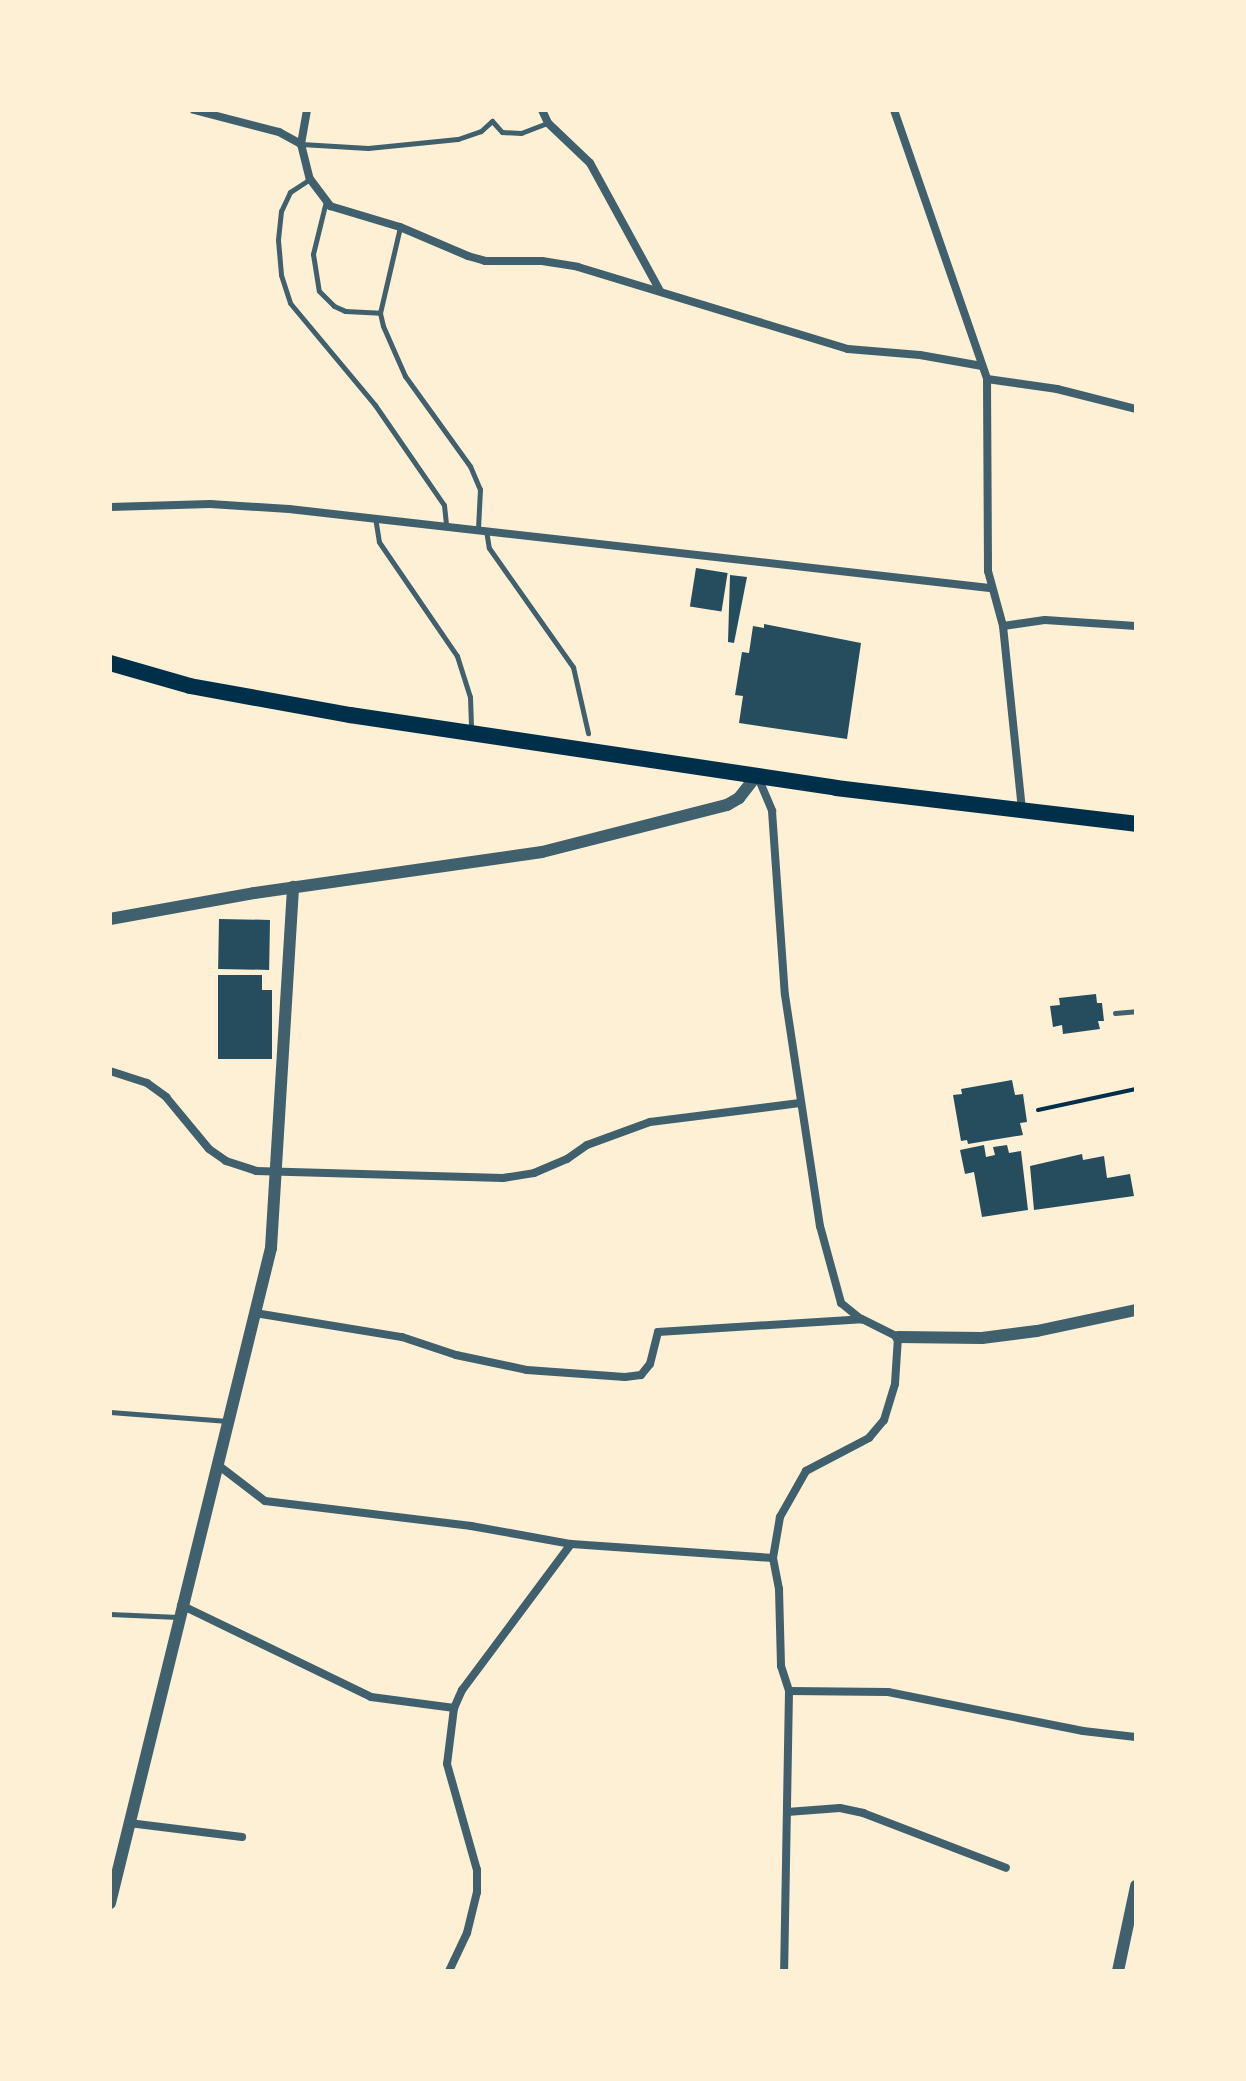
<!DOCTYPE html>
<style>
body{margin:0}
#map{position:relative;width:1246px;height:2081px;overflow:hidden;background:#fdf0d5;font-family:Poppins,sans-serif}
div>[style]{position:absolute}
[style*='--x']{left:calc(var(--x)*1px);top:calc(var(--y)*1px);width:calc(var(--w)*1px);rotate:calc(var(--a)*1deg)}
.building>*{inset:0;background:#264d5e;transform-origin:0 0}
.path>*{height:4px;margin:-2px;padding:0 2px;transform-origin:2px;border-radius:2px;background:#003049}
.service>*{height:5px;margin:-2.5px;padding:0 2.5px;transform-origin:2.5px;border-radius:2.5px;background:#3f606c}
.minor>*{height:8px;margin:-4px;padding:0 4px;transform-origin:4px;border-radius:4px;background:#3f606c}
.tertiary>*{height:12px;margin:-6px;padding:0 6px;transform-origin:6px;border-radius:6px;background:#3f606c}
.trunk>*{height:16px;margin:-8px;padding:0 8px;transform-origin:8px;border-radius:8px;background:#003049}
span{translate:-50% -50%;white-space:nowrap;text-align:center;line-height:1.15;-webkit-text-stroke:8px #fdf0d5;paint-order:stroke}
.frame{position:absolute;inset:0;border:112px solid #fdf0d5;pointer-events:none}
</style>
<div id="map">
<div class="building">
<i style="left:696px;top:568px;width:32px;height:39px;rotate:9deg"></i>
<i style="clip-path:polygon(730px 575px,747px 577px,734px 643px,728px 642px)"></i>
<i style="clip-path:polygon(764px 624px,861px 643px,847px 739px,739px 723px,743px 696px,735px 695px,742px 652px,749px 653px,753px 626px,764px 628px)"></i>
<i style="left:219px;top:919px;width:51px;height:50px;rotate:1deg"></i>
<i style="clip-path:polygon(218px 975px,262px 975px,262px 990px,272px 990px,272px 1059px,218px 1059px)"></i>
<i style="clip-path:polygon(1096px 994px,1097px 1003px,1102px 1003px,1104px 1021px,1098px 1021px,1100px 1029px,1063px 1034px,1062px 1025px,1053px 1027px,1050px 1006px,1060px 1005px,1059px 998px)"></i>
<i style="clip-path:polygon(1012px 1080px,1015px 1095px,1023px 1094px,1027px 1122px,1020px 1123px,1023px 1135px,968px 1144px,967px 1140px,961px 1141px,953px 1095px,962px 1094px,961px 1089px)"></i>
<i style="clip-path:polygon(984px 1145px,986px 1157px,995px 1155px,993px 1147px,1007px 1145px,1009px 1153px,1021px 1151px,1028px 1210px,982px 1217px,974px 1172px,965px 1174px,960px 1150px)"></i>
<i style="clip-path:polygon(1082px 1154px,1083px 1160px,1104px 1156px,1107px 1178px,1130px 1174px,1134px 1196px,1034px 1210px,1030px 1166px)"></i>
</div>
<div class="path">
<i style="--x:1038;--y:1110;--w:100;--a:-12.1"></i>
</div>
<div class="service">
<i style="--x:301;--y:144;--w:67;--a:3.4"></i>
<i style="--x:368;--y:148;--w:90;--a:-5.7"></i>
<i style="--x:458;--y:139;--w:24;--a:-19"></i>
<i style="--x:481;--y:131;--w:15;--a:-42"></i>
<i style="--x:492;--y:121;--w:15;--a:48"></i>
<i style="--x:502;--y:132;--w:19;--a:3"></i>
<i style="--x:521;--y:133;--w:28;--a:-21"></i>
<i style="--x:310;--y:179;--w:24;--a:147"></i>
<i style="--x:290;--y:192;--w:21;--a:115"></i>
<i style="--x:281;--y:211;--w:29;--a:96"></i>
<i style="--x:278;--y:240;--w:35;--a:85"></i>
<i style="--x:281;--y:275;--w:29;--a:72"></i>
<i style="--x:290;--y:303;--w:133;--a:50.2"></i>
<i style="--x:375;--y:405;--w:121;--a:55.4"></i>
<i style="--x:444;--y:505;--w:20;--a:84"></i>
<i style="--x:326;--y:201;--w:55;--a:103.8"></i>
<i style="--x:313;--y:254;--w:37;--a:81"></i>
<i style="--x:319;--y:291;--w:21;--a:45"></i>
<i style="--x:334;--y:306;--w:12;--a:24"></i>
<i style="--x:345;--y:311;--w:35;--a:3"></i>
<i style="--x:400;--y:227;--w:88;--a:103.1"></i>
<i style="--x:380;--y:313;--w:13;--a:77"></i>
<i style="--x:383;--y:326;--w:55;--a:66.3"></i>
<i style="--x:405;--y:376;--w:111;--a:54.2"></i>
<i style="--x:470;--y:466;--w:25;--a:67"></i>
<i style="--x:480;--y:489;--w:40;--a:92.9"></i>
<i style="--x:375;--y:517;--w:25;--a:81"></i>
<i style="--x:379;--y:542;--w:138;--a:55.6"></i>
<i style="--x:457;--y:656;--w:43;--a:72.4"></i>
<i style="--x:470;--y:697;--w:35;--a:88"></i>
<i style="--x:486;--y:530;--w:18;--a:81"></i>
<i style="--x:489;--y:548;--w:146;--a:54.8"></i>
<i style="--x:573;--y:667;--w:68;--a:77.2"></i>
<i style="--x:1115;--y:1013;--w:21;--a:-5"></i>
<i style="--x:110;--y:1412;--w:118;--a:4.4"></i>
<i style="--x:110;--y:1614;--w:68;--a:2.5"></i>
</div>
<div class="minor">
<i style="--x:194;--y:110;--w:88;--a:14.5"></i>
<i style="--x:279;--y:132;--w:25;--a:29"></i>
<i style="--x:301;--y:144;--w:36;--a:76"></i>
<i style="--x:310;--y:179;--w:34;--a:53"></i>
<i style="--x:330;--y:206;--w:73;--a:16.7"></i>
<i style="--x:400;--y:227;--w:74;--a:23.1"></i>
<i style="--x:468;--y:256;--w:18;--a:16"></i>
<i style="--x:485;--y:261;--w:57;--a:0"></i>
<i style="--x:542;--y:261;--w:36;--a:9"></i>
<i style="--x:578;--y:267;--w:282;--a:16.9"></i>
<i style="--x:848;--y:349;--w:72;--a:4.8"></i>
<i style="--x:920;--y:355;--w:63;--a:10.1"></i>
<i style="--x:542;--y:110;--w:14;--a:65"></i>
<i style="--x:548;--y:123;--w:58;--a:43.6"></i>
<i style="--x:590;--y:163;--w:146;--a:61.3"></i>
<i style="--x:894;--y:110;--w:285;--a:70.9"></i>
<i style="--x:987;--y:379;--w:192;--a:89.7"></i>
<i style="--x:988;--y:571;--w:57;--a:74.7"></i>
<i style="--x:1003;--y:626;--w:185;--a:84.1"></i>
<i style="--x:301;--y:144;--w:35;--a:-80"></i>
<i style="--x:987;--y:379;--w:71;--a:8.1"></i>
<i style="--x:1057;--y:389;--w:81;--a:14.2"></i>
<i style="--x:110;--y:507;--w:100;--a:-1.7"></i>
<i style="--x:210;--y:504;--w:79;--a:3.6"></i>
<i style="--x:289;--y:509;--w:705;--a:6.43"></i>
<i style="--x:1003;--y:626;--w:42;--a:-8.1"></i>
<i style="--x:1045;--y:620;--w:91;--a:3.8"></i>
<i style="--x:757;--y:775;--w:39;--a:67"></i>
<i style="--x:772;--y:811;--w:184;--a:86"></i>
<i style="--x:785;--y:995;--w:234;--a:81.4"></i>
<i style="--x:820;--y:1226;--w:80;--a:74.7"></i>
<i style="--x:841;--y:1303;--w:26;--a:39"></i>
<i style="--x:110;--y:1071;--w:39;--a:18"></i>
<i style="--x:147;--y:1083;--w:24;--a:36"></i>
<i style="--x:166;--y:1097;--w:67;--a:50.4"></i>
<i style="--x:209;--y:1149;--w:21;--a:35"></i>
<i style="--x:226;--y:1161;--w:32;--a:18"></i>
<i style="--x:256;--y:1171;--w:247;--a:1.6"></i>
<i style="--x:503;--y:1178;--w:31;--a:-9"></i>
<i style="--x:534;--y:1173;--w:36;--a:-23"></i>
<i style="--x:567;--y:1159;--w:24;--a:-35"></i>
<i style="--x:587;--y:1145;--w:67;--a:-20.1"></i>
<i style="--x:650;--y:1122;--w:151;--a:-7.2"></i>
<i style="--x:255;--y:1313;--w:149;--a:9.3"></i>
<i style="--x:402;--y:1337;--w:57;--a:18.4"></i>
<i style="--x:456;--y:1355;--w:73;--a:11.9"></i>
<i style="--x:527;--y:1370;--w:98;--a:4.1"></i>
<i style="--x:625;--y:1377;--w:16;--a:-7"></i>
<i style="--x:641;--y:1375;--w:14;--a:-51"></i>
<i style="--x:650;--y:1364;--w:33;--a:-76"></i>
<i style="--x:658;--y:1332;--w:204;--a:-3.6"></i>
<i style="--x:862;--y:1319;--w:40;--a:26.6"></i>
<i style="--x:898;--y:1337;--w:47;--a:93.7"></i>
<i style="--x:895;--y:1384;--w:38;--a:107"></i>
<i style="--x:884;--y:1420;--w:23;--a:130"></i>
<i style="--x:869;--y:1438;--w:71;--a:152.4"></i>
<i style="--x:806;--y:1471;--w:53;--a:119.5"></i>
<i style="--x:780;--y:1517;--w:42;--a:99.7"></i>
<i style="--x:773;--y:1558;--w:202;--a:-176"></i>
<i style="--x:571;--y:1544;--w:182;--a:126.7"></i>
<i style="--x:462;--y:1690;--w:20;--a:114"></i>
<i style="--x:454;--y:1708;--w:56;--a:97.1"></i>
<i style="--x:447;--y:1764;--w:110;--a:74.2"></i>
<i style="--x:477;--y:1870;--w:22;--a:90"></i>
<i style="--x:477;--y:1892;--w:42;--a:103.7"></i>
<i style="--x:467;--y:1933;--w:42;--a:115.3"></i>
<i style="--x:218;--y:1465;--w:59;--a:37.5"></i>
<i style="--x:265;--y:1501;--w:208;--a:6.9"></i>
<i style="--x:471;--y:1526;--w:102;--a:10.2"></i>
<i style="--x:773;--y:1558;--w:32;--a:79"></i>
<i style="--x:779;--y:1589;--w:77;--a:88.5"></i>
<i style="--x:781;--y:1666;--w:26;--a:72"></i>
<i style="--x:789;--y:1691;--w:280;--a:91"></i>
<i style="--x:181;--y:1605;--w:211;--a:25.8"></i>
<i style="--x:371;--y:1697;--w:84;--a:7.5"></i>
<i style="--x:789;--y:1691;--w:99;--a:0.6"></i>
<i style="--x:888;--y:1692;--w:199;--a:11.3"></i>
<i style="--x:1083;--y:1731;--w:53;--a:6.5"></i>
<i style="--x:787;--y:1812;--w:53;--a:-4.3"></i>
<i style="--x:840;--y:1808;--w:24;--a:12"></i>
<i style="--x:863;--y:1813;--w:153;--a:21"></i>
<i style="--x:129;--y:1823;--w:114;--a:7.1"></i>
</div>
<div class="tertiary">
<i style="--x:110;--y:919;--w:146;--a:-10.2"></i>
<i style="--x:254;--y:893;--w:291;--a:-8.1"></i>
<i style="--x:542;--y:852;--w:191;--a:-14.3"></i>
<i style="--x:727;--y:805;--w:14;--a:-30"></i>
<i style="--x:739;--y:798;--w:29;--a:-52"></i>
<i style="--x:898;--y:1337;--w:84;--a:0.7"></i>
<i style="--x:982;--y:1338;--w:55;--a:-7.3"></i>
<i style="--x:1037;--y:1331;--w:101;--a:-12"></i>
<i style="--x:110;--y:1903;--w:674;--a:-76.19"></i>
<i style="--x:271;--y:1248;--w:362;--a:-86.5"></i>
<i style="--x:1118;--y:1971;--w:87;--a:-78"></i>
</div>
<div class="trunk">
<i style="--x:110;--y:663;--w:83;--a:16"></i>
<i style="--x:190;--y:686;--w:163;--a:10.3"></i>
<i style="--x:350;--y:715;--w:491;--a:8.5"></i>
<i style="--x:836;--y:788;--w:302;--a:6.8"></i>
</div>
<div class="frame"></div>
</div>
